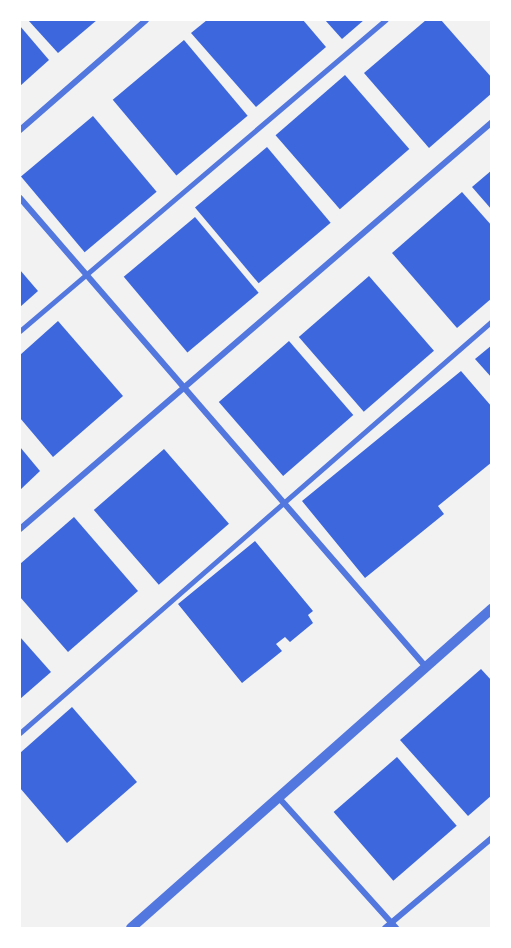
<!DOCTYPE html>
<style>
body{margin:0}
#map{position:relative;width:511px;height:948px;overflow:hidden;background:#f2f2f2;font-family:Manrope,sans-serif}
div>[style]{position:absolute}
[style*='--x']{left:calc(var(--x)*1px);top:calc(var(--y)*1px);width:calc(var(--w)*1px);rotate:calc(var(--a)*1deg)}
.building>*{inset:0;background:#3d67dc;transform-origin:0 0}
.service>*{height:4.5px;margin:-2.25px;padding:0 2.25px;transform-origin:2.25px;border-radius:2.25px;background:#5277de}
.minor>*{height:6px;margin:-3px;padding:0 3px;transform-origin:3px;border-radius:3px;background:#5277de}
.tertiary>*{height:10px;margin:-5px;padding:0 5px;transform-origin:5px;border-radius:5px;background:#5277de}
span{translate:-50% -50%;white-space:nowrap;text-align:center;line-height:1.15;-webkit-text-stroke:4.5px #fff;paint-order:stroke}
.frame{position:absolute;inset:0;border:21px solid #fff;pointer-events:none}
</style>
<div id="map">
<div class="building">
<i style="clip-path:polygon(28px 20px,97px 20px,58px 53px)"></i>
<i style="clip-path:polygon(207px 20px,303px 20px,326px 47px,256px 107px,191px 33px)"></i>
<i style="clip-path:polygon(325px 20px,364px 20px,342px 39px)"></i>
<i style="clip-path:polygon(426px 20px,441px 20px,492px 78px,492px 93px,429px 148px,364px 73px)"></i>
<i style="clip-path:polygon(20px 26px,49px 60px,20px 86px)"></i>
<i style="left:184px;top:40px;width:99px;height:93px;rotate:50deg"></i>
<i style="left:345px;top:75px;width:98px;height:92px;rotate:49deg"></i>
<i style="left:93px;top:116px;width:99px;height:94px;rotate:50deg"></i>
<i style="left:267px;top:147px;width:99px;height:94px;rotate:50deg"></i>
<i style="clip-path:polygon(492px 170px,492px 210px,472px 187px)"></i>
<i style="clip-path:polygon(462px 192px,492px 226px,492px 298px,457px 328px,392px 253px)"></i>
<i style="left:195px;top:217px;width:99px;height:93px;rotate:50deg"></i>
<i style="clip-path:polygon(20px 270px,38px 291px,20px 307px)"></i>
<i style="left:369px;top:276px;width:99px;height:93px;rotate:49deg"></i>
<i style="clip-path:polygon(58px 321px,123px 396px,53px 457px,20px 418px,20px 355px)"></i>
<i style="left:289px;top:341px;width:98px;height:93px;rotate:49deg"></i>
<i style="clip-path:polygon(492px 345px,492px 378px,475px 359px)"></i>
<i style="clip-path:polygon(461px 371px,492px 407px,492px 462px,438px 506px,444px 514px,365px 578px,302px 501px)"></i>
<i style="clip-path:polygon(20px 447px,40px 471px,20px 490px)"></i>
<i style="left:164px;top:449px;width:99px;height:93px;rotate:49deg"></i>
<i style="clip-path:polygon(74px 517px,138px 591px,68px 652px,20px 597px,20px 564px)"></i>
<i style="clip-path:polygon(255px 541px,313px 611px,308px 615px,313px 623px,290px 642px,285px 637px,276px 644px,282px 651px,242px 683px,178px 604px)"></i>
<i style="clip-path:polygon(20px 637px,51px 672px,20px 699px)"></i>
<i style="clip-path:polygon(481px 669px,492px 681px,492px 795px,468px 816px,400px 740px)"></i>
<i style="clip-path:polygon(72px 707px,137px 782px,67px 843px,20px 788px,20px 753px)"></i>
<i style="left:397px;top:757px;width:91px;height:84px;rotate:49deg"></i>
</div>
<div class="service">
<i style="--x:20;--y:331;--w:480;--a:-40.4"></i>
<i style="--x:20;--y:733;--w:627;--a:-41.12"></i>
</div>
<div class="minor">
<i style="--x:20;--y:130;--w:167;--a:-41.1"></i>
<i style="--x:20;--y:198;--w:620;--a:49.12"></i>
<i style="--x:20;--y:529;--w:623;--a:-40.77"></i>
<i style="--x:279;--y:798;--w:175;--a:48"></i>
<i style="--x:385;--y:928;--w:140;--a:-40.1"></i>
</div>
<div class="tertiary">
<i style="--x:131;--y:928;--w:482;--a:-41.5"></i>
</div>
<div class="frame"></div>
</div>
